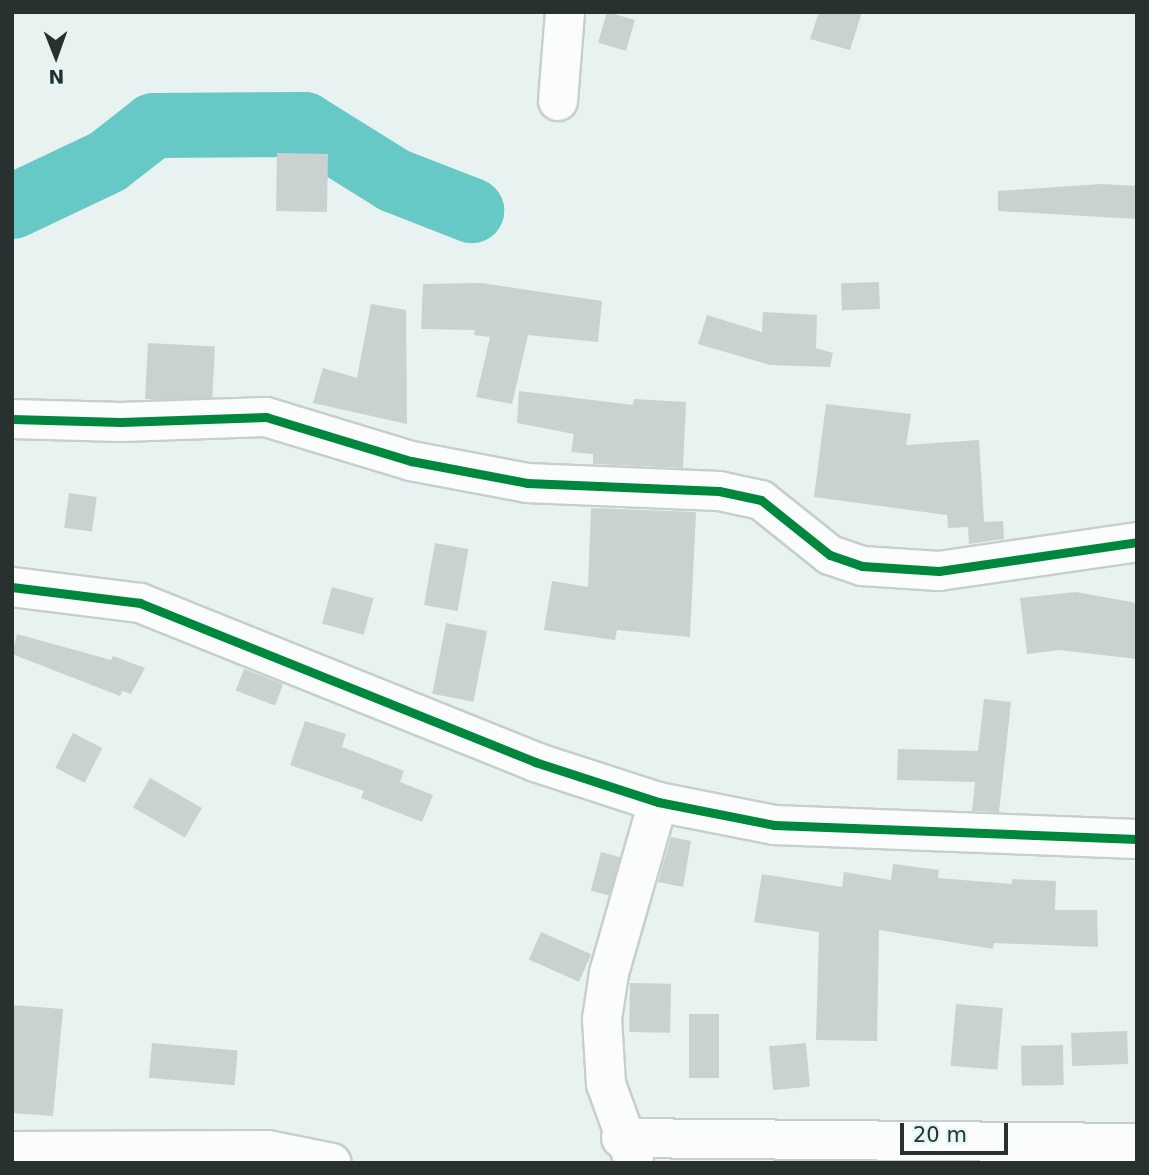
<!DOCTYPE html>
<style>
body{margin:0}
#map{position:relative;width:1149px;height:1175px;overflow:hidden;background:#e7f2f1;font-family:"DejaVu Sans",sans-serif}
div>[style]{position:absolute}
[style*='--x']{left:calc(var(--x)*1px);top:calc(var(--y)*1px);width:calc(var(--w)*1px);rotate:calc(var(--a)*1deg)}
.river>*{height:65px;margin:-32.5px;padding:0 32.5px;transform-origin:32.5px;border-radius:32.5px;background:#66c9c5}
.building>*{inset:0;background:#c9d2d1;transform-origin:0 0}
.roads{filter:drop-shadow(2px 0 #c6cfce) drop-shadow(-2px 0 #c6cfce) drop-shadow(0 2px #c6cfce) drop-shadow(0 -2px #c6cfce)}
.minor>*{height:38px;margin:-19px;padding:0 19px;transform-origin:19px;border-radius:19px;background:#fbfdfd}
.cycleway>*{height:9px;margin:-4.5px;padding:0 4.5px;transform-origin:4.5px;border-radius:4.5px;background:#00873e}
span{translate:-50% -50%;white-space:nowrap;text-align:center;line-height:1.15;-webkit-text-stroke:7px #e2f7f5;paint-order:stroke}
.frame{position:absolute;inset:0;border:14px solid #293130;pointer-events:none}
.north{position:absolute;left:21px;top:21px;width:70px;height:70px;-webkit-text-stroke:5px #e2f7f5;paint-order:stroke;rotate:179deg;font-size:19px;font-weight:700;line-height:28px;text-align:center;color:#293130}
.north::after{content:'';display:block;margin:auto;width:24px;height:32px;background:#293130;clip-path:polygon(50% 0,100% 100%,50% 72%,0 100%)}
.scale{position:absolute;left:900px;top:1123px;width:108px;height:32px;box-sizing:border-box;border:4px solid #293130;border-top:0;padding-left:9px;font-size:21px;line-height:24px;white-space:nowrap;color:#293130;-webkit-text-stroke:5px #e2f7f5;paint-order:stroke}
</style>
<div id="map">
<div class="river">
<i style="--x:12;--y:206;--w:105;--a:-25.3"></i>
<i style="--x:107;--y:161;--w:58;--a:-38"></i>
<i style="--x:153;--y:125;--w:151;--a:-0.4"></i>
<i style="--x:304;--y:124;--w:106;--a:31.9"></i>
<i style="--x:394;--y:180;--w:83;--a:21.3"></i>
</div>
<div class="building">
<i style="left:607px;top:12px;width:29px;height:32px;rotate:16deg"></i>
<i style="clip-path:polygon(819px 12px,862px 12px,850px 50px,810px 39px)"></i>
<i style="left:277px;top:153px;width:51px;height:58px;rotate:1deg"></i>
<i style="clip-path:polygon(1102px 184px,1137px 186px,1137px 219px,998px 211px,998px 191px)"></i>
<i style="left:879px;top:282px;width:27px;height:38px;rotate:88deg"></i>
<i style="clip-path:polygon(481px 283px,602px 301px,598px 342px,528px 335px,512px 404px,476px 397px,490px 337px,474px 335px,475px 330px,421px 329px,423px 284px)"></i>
<i style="clip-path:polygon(371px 304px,406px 310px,407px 424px,313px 403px,323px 368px,357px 378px)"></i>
<i style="clip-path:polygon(763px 312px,817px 315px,816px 348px,833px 353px,830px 367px,770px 365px,698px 344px,707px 315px,762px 332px)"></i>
<i style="left:148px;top:343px;width:67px;height:56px;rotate:3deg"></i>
<i style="clip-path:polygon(519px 391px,633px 405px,634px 399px,686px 402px,683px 468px,593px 464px,593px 454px,571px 452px,574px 434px,517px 423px)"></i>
<i style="clip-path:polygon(826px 404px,911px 414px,906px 445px,979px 440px,984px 522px,1003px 521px,1004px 539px,969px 544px,968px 527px,948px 528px,947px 515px,814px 497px)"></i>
<i style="left:69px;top:493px;width:28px;height:35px;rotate:8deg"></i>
<i style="clip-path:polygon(591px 508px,696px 512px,690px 637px,617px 630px,615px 640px,544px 630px,552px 581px,588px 587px)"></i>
<i style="left:435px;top:543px;width:34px;height:63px;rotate:10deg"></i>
<i style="left:332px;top:587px;width:43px;height:38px;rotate:15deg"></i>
<i style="clip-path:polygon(1076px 592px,1137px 603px,1137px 659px,1059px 650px,1027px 654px,1020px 598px)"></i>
<i style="left:446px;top:623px;width:42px;height:72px;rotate:11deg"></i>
<i style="clip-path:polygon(17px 634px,111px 660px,113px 656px,145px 668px,131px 694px,122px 691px,120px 696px,12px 654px)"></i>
<i style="left:244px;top:669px;width:42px;height:23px;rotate:21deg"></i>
<i style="clip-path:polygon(984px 699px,1011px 702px,999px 812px,972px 811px,975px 782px,897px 780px,898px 749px,978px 751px)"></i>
<i style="clip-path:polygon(305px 721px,346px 734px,342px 747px,404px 771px,400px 782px,433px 795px,422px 822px,361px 798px,364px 791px,290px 765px)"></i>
<i style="left:73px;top:733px;width:33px;height:39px;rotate:27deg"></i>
<i style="left:150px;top:778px;width:60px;height:34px;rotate:30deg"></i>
<i style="clip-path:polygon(671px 837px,691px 841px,683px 887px,658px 882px)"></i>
<i style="left:601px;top:852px;width:20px;height:40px;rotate:15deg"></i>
<i style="clip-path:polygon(893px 864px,939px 870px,938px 878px,1012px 884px,1012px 879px,1056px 881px,1055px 910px,1097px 910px,1098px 947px,994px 943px,993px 949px,879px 930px,877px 1041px,816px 1040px,819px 932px,754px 922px,762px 874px,842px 887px,844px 872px,891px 880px)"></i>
<i style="left:541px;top:932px;width:55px;height:30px;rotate:24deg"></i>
<i style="left:630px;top:983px;width:41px;height:49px;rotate:1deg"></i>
<i style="left:956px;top:1004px;width:47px;height:62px;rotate:5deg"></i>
<i style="clip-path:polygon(12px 1005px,63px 1009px,53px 1116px,12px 1113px)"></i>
<i style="left:689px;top:1014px;width:30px;height:64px"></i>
<i style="left:1127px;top:1031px;width:33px;height:56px;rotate:88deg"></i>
<i style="left:152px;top:1043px;width:86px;height:35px;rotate:5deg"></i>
<i style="left:806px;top:1043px;width:44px;height:37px;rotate:85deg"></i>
<i style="left:1063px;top:1045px;width:40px;height:42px;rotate:89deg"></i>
</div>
<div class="roads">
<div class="minor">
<i style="--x:558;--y:101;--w:89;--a:-85.5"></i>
<i style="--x:12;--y:419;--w:109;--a:1.6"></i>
<i style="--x:121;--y:422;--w:145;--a:-2"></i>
<i style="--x:266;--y:417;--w:152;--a:16.9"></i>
<i style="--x:411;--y:461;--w:118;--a:10.7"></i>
<i style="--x:527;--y:483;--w:192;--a:2.4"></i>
<i style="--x:719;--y:491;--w:43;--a:12.1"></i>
<i style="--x:761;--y:500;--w:88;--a:38.6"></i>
<i style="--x:830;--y:555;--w:34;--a:19"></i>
<i style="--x:862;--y:566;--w:77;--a:3.7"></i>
<i style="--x:939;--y:571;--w:200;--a:-8.3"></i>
<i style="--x:12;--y:587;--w:129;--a:7.1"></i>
<i style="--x:140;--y:603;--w:426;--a:21.9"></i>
<i style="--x:535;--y:762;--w:129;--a:18"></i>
<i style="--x:658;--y:802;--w:118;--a:11.2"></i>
<i style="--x:774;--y:825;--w:363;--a:2.2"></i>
<i style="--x:621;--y:1138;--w:516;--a:0.56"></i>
<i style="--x:12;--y:1151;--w:255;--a:-0.2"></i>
<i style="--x:267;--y:1150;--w:66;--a:11.3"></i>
<i style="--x:634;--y:1161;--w:82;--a:-110"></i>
<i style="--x:606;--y:1084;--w:65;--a:-93.5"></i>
<i style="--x:602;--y:1019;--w:47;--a:-81.3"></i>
<i style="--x:609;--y:973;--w:178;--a:-74"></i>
</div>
</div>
<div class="cycleway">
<i style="--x:12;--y:419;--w:109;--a:1.6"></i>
<i style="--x:121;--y:422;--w:145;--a:-2"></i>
<i style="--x:266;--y:417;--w:152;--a:16.9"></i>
<i style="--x:411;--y:461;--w:118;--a:10.7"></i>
<i style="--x:527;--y:483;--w:192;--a:2.4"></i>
<i style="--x:719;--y:491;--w:43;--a:12.1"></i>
<i style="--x:761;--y:500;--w:88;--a:38.6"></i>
<i style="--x:830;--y:555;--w:34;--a:19"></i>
<i style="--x:862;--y:566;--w:77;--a:3.7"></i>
<i style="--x:939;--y:571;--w:200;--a:-8.3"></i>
<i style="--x:12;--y:587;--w:129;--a:7.1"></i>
<i style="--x:140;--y:603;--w:426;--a:21.9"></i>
<i style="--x:535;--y:762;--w:129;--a:18"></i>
<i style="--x:658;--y:802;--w:118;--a:11.2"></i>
<i style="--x:774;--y:825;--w:363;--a:2.2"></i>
</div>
<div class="frame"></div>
<div class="north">N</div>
<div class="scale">20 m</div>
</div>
